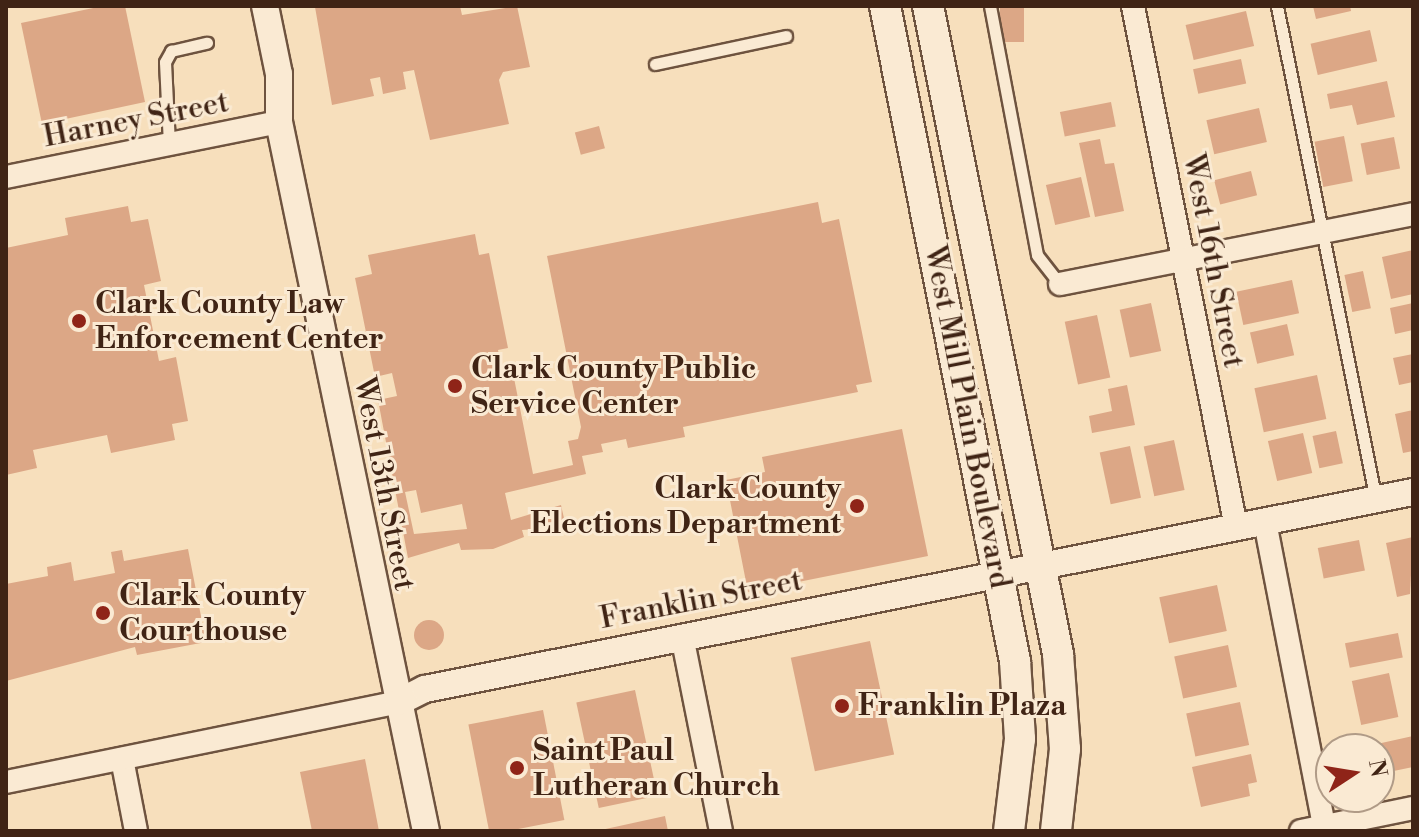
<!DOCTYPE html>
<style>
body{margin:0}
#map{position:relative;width:1419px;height:837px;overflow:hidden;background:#f7dfbc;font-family:"Libre Bodoni",serif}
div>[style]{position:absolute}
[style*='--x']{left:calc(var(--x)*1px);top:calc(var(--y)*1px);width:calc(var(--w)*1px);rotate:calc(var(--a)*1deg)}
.building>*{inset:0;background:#dca786;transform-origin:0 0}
.round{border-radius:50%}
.roads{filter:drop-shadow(2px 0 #6e533f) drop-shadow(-2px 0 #6e533f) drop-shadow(0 2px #6e533f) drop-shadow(0 -2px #6e533f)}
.service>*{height:11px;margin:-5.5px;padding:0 5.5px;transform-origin:5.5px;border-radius:5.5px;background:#faead3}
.minor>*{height:22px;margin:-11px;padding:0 11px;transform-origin:11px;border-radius:11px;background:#faead3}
.tertiary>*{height:26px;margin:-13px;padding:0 13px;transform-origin:13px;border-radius:13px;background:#faead3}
.secondary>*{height:30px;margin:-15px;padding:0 15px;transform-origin:15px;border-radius:15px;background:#faead3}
.dots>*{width:22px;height:22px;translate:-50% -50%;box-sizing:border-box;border:4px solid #faead3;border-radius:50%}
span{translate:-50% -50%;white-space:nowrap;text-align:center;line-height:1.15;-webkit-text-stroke:6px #faead3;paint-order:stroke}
.street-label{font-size:30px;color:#402415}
.poi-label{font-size:30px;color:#402415;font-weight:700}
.left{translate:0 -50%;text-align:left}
.right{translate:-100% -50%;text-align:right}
.frame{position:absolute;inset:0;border:8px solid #402415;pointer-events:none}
.north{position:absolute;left:1315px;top:733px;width:80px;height:80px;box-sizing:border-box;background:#faead3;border:2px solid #b09b87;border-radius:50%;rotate:78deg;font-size:22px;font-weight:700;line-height:32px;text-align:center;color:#402415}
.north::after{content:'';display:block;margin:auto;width:28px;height:36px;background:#8f2418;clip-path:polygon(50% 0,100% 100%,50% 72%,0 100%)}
</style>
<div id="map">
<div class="building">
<i style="clip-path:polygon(103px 6px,125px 6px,145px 102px,42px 124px,21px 23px)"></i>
<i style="clip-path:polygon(460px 6px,462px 15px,517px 6px,530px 67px,503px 72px,499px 80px,509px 124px,430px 140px,414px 70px,403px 72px,406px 89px,383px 94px,380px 77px,370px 79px,374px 96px,332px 105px,315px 7px)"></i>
<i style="left:1000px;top:6px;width:24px;height:36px"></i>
<i style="clip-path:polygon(1313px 6px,1350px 6px,1351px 11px,1316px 19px)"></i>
<i style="left:1246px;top:11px;width:36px;height:62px;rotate:77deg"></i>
<i style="left:1370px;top:30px;width:32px;height:61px;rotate:77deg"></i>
<i style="left:1241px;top:59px;width:25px;height:49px;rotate:78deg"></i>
<i style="clip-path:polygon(1387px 81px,1395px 117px,1357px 125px,1352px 105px,1330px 109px,1327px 94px)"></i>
<i style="left:1111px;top:102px;width:25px;height:52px;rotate:79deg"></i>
<i style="left:1259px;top:108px;width:35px;height:54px;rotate:77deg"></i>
<i style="left:599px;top:126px;width:23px;height:25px;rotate:75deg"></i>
<i style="left:1344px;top:136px;width:46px;height:30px;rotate:79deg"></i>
<i style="left:1394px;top:137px;width:32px;height:34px;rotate:79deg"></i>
<i style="clip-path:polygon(1100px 139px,1105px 164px,1114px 163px,1124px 211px,1095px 217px,1079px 143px)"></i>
<i style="left:1251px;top:171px;width:25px;height:38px;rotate:76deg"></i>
<i style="left:1081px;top:177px;width:41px;height:36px;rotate:77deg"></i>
<i style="clip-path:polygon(evenodd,818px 202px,822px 223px,839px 219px,872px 382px,856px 385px,858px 392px,683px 427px,685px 437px,628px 448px,626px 439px,601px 444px,603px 452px,582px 456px,586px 474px,505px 493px,511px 520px,561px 505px,566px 527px,522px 530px,524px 537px,493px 549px,461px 550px,459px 543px,408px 558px,378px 400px,397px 396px,392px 373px,375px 377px,355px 278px,372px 274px,368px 255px,475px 234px,479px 255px,489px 253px,508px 348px,498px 350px,503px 375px,513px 373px,533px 474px,573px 465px,568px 441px,578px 439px,581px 427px,547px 256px,818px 202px,416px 490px,421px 513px,462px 504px,467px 529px,414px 534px,405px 492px,416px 490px)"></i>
<i style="clip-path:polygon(128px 206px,131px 222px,148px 219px,161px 281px,144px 285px,159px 361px,176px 357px,188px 421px,172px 424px,175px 440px,111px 453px,107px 435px,33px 450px,37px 468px,6px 475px,6px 248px,68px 235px,65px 218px)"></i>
<i style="clip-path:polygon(1413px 250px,1413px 294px,1391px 299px,1382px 257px)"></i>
<i style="left:1363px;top:271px;width:38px;height:19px;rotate:78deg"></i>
<i style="left:1292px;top:280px;width:34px;height:57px;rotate:78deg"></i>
<i style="left:1151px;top:303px;width:49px;height:32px;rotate:78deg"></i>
<i style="clip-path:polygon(1413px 303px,1413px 330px,1395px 334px,1390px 308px)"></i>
<i style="left:1097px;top:315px;width:64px;height:33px;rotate:78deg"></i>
<i style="left:1287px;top:324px;width:32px;height:38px;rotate:77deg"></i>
<i style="clip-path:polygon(1413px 354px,1413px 382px,1399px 385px,1393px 358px)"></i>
<i style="left:1317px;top:375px;width:45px;height:64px;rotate:78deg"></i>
<i style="clip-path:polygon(1127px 385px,1135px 425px,1092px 433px,1089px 416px,1112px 411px,1108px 389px)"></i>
<i style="clip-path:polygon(1413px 410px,1413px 451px,1403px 453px,1395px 414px)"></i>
<i style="clip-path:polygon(902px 429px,928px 556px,748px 592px,726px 480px,765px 472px,762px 457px)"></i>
<i style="left:1336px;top:431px;width:33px;height:24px;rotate:78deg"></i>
<i style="left:1303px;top:433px;width:41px;height:36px;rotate:77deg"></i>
<i style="left:1174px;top:440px;width:51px;height:31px;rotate:78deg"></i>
<i style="left:1130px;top:446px;width:53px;height:31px;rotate:78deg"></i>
<i style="clip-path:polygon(1413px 537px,1410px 594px,1397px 597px,1386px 543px)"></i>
<i style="left:1359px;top:540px;width:31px;height:42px;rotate:79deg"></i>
<i style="clip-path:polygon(188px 549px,206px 642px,137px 655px,135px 647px,6px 681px,6px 584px,48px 576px,47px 567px,71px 562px,74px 581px,115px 573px,111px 552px,122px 550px,124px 561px)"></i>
<i style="left:1217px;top:585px;width:47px;height:59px;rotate:78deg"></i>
<i class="round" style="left:414px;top:620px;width:30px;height:30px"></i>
<i style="left:1398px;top:633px;width:25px;height:54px;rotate:79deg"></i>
<i style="left:870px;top:641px;width:116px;height:81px;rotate:78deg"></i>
<i style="left:1228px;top:645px;width:43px;height:55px;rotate:78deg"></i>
<i style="left:1389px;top:673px;width:45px;height:38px;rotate:78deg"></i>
<i style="left:635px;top:690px;width:108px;height:60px;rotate:78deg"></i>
<i style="left:1240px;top:702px;width:44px;height:55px;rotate:78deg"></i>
<i style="left:543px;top:710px;width:112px;height:76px;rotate:79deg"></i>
<i style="clip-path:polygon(1413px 736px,1413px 767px,1379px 774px,1379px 749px,1368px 746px)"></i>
<i style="clip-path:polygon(1251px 754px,1257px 782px,1248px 784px,1250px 796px,1201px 807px,1192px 767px)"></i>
<i style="clip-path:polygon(365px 759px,379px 831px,312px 831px,300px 772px)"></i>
<i style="clip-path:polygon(665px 816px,668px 831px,601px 831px,601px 830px)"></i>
</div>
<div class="roads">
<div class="service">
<i style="--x:990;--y:6;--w:253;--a:79.3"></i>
<i style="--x:1037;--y:255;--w:37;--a:52"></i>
<i style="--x:1277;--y:6;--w:504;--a:78.67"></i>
<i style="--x:655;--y:64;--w:134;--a:-12.1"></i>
<i style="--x:169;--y:144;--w:82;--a:-92.8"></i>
<i style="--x:165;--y:62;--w:13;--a:-61"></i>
<i style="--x:171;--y:51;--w:37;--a:-13"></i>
</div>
<div class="minor">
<i style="--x:1133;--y:6;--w:531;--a:78.82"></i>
<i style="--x:6;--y:177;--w:278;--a:-11.4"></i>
<i style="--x:1060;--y:284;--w:360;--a:-11.2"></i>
<i style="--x:1265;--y:522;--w:315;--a:79"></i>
<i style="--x:682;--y:636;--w:199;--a:78.7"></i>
<i style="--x:122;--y:759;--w:73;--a:79"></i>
<i style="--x:6;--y:782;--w:401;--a:-11.5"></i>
<i style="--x:1301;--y:831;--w:114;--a:-11.6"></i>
</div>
<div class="tertiary">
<i style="--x:265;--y:6;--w:69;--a:78.4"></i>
<i style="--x:279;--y:74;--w:48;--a:90"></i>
<i style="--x:279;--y:122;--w:724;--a:78.29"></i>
<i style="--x:399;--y:702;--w:29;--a:-27"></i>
<i style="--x:425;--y:689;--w:1007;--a:-11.28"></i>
</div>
<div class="secondary">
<i style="--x:885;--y:6;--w:668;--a:78.77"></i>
<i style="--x:1015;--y:661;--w:78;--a:86.3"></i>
<i style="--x:1020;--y:739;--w:93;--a:96.8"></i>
<i style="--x:928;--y:6;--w:661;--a:78.66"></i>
<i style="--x:1058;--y:654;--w:95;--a:85.8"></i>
<i style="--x:1065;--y:749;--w:82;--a:96.3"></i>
</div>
</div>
<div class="dots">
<i style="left:79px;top:321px;background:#8f2418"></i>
<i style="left:455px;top:386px;background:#8f2418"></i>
<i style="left:857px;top:506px;background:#8f2418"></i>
<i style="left:103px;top:613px;background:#8f2418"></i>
<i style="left:842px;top:706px;background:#8f2418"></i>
<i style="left:517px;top:768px;background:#8f2418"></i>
</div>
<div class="street-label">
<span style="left:136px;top:120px;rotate:-11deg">Harney Street</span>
<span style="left:1213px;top:261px;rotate:79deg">West 16th Street</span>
<span style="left:967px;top:417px;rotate:79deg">West Mill Plain Boulevard</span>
<span style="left:384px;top:484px;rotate:79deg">West 13th Street</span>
<span style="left:701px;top:600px;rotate:-11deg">Franklin Street</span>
</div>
<div class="poi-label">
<span class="left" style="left:95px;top:321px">Clark County Law<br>Enforcement Center</span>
<span class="left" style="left:471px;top:386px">Clark County Public<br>Service Center</span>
<span class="right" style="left:841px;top:506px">Clark County<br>Elections Department</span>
<span class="left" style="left:119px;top:613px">Clark County<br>Courthouse</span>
<span class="left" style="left:858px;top:706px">Franklin Plaza</span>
<span class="left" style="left:533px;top:768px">Saint Paul<br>Lutheran Church</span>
</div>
<div class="frame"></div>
<div class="north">N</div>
</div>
